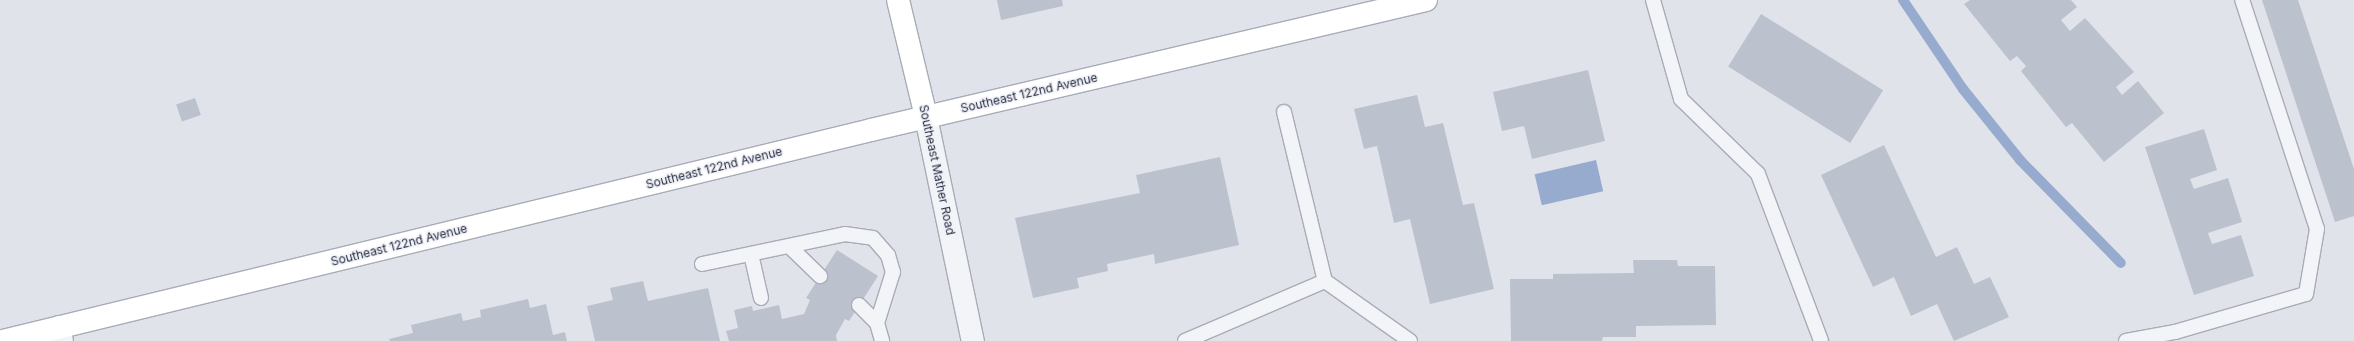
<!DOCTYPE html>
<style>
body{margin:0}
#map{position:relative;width:2354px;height:341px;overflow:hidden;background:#e0e3ea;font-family:Inter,sans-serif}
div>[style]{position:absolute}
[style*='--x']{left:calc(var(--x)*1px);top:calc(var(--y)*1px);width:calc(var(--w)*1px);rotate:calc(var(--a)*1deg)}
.water>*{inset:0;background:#97abce;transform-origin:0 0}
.stream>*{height:10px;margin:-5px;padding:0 5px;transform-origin:5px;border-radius:5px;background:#97abce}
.building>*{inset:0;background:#bcc1ce;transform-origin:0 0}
.roads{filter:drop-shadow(1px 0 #a8acb8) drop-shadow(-1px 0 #a8acb8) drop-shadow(0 1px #a8acb8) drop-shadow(0 -1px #a8acb8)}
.lane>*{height:14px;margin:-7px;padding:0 7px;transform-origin:7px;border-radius:7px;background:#f3f4f8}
.street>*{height:22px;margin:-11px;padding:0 11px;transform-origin:11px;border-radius:11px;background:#f3f4f8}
.secondary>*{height:22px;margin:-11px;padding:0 11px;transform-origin:11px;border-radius:11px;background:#fff}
span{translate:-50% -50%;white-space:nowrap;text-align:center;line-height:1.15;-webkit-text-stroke:3px #f0f2f7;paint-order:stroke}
.street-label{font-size:12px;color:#272d43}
</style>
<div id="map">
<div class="water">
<i style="left:1596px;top:160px;width:32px;height:63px;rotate:77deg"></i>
</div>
<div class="stream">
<i style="--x:1903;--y:0;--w:107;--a:56"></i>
<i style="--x:1963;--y:89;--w:91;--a:51.2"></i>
<i style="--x:2020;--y:160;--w:144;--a:45.6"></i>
</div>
<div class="building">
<i style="clip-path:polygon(997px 0,1062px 0,1063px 6px,1001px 20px)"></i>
<i style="clip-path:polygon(1970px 0,2071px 0,2077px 7px,2061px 20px,2070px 31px,2085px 18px,2134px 72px,2116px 87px,2122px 95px,2138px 81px,2164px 113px,2104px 162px,2072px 123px,2066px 127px,2021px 71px,2026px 66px,2017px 56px,2010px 61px,1964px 4px)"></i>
<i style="clip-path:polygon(2262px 0,2298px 0,2354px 169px,2354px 216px,2335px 222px)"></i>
<i style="left:1761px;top:14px;width:144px;height:62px;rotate:32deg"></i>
<i style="clip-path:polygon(1588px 70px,1605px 141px,1532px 159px,1524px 126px,1502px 131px,1493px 92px)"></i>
<i style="clip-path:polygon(1417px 95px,1425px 127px,1443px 123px,1463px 205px,1474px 203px,1494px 289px,1430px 304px,1410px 219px,1394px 223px,1377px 146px,1364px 149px,1354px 109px)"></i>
<i style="left:195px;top:98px;width:18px;height:20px;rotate:71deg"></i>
<i style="clip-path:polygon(2204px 129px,2217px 170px,2190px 179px,2194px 189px,2228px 178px,2242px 222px,2208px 233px,2212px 244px,2241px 235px,2254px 276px,2194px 295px,2145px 147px)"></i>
<i style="clip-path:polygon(1884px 145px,1936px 257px,1957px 247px,1974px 284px,1990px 277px,2009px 317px,1954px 341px,1937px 304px,1911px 316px,1894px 277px,1873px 287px,1821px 175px)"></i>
<i style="clip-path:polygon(1220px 157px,1239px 245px,1155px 264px,1154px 254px,1107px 264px,1108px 271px,1077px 278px,1079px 288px,1033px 298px,1015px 218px,1140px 193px,1136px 175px)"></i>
<i style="clip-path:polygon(837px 250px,878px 276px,849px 321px,845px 319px,836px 335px,837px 341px,729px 341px,726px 331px,738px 328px,734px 310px,752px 306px,753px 311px,779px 305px,782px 319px,804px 314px,810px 300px,806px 298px)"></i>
<i style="clip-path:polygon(1633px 260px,1677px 260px,1678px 266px,1715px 266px,1716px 325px,1636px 326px,1636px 337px,1603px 337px,1602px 341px,1511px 341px,1510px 279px,1553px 279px,1553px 274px,1634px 273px)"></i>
<i style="clip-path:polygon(643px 281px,648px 301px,708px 288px,720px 341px,595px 341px,587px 306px,613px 300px,610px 288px)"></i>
<i style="clip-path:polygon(528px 299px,530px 308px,546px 304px,553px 335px,565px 332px,567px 341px,390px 341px,389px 339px,413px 333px,411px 325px,461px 313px,463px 321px,481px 317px,480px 310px)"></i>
</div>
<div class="roads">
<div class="lane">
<i style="--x:1653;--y:0;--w:103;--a:74.2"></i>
<i style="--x:1681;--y:99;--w:107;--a:44.2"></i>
<i style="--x:1758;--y:174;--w:178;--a:69.3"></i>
<i style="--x:1284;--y:112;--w:174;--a:76.4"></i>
<i style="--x:790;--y:247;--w:42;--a:44"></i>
<i style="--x:751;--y:254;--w:45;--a:77.2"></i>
<i style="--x:702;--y:264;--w:146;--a:-11.8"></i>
<i style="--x:845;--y:234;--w:28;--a:8"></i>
<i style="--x:873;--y:238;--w:23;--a:49"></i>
<i style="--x:888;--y:255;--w:18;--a:74"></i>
<i style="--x:893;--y:272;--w:53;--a:107.4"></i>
<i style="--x:859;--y:305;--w:25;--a:45"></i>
<i style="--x:877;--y:323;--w:19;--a:74"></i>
<i style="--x:1185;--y:341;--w:152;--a:-23.2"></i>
<i style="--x:1325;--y:281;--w:104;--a:35.2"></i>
<i style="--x:2126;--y:341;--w:50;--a:-10.4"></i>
<i style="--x:2175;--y:332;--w:136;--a:-16.2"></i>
<i style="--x:2306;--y:294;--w:66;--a:-80.4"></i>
<i style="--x:2317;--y:229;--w:241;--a:-108.1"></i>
</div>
<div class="street">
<i style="--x:926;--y:117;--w:229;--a:78.2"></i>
<i style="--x:59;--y:327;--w:14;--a:78"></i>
</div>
<div class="secondary">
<i style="--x:898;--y:0;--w:120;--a:76.5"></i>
<i style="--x:3;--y:341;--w:893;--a:-13.66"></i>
<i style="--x:871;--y:130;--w:570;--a:-13.18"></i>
</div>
</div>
<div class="street-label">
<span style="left:1029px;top:93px;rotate:-13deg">Southeast 122nd Avenue</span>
<span style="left:714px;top:168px;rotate:-14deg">Southeast 122nd Avenue</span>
<span style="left:937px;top:170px;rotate:78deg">Southeast Mather Road</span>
<span style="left:399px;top:245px;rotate:-14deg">Southeast 122nd Avenue</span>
</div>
</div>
